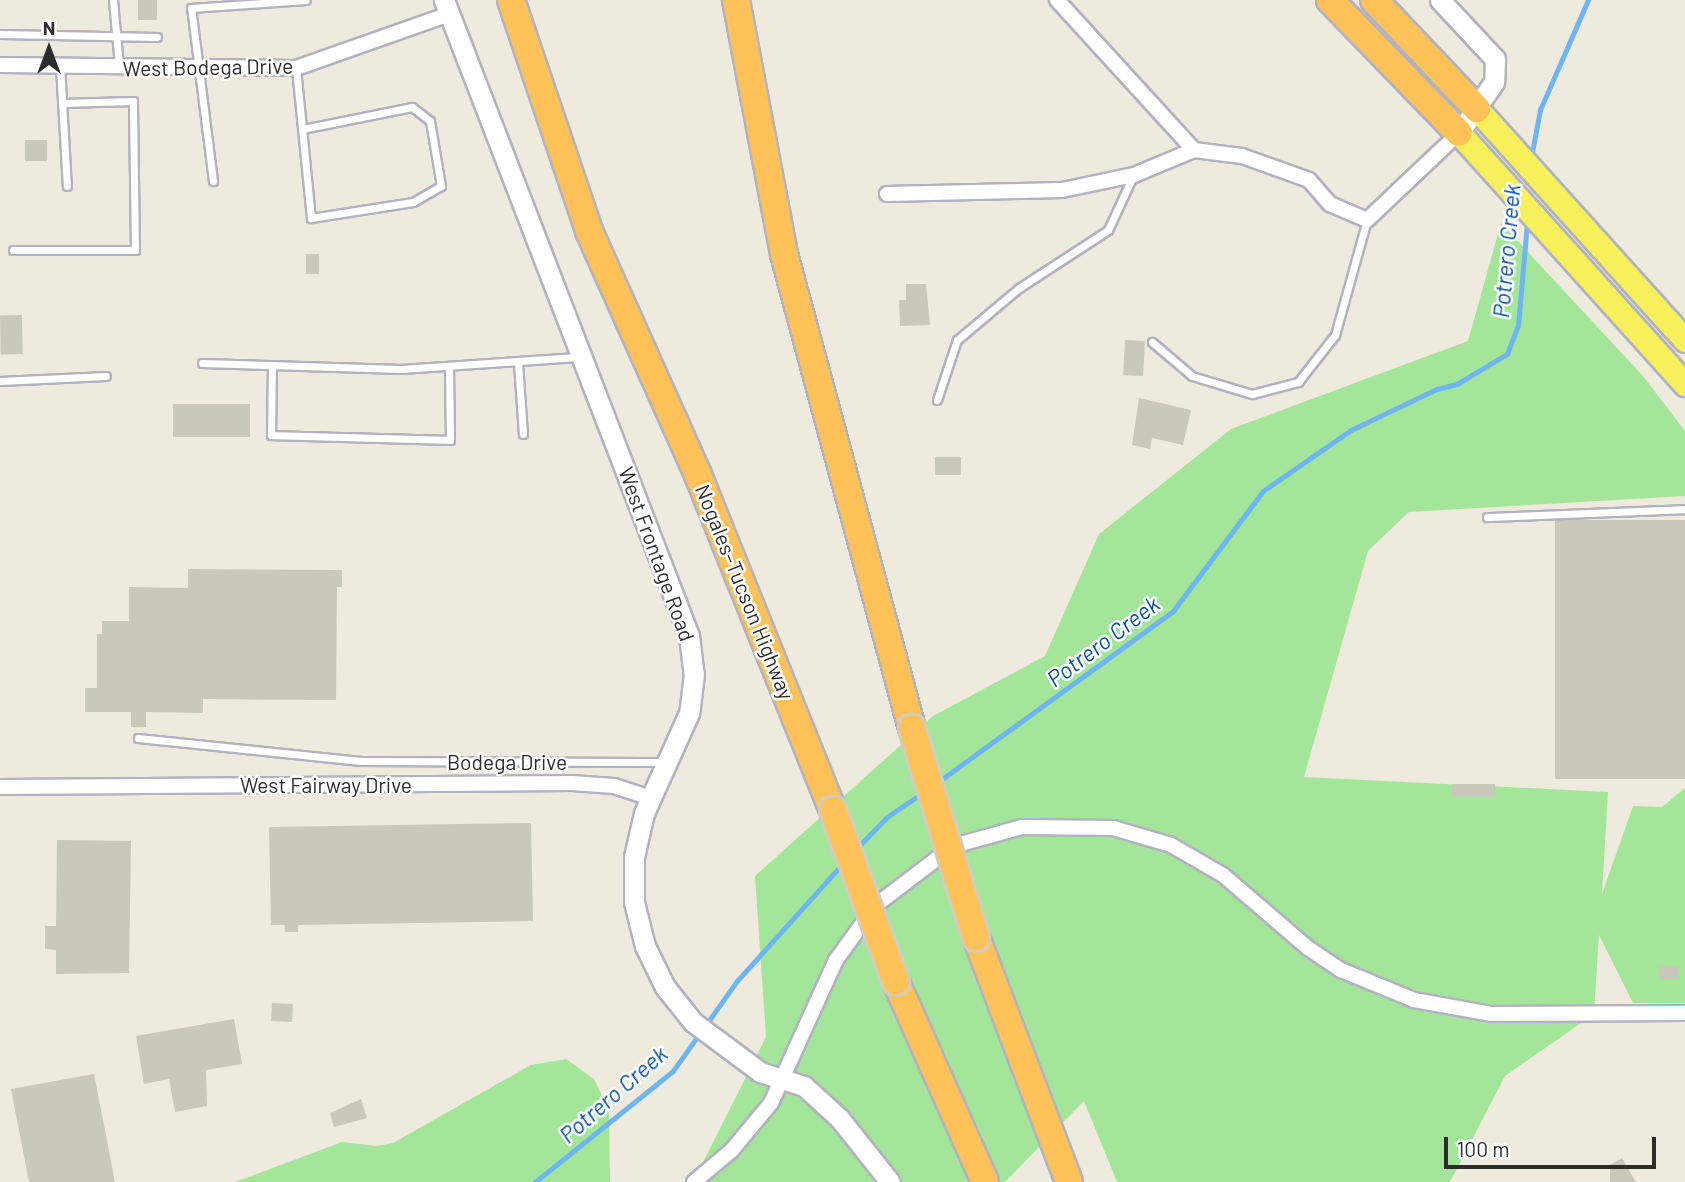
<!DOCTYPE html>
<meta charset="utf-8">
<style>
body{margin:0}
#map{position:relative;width:1685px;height:1182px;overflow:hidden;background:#eeeade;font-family:Barlow,sans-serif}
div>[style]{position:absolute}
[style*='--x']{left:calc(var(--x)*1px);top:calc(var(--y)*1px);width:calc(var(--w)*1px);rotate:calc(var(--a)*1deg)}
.green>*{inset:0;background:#a4e699}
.stream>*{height:4.5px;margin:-2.25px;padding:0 2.25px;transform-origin:2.25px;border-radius:2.25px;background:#6eb5f3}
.building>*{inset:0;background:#c9c8bc;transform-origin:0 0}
.roads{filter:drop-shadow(2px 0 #b2b2c0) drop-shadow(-2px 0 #b2b2c0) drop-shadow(0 2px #b2b2c0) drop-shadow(0 -2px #b2b2c0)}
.lane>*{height:7px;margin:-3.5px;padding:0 3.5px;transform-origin:3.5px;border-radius:3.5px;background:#fff}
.street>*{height:14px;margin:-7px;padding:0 7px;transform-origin:7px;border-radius:7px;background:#fff}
.secondary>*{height:19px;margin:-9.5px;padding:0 9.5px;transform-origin:9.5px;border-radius:9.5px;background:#fff}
.primary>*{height:23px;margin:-11.5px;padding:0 11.5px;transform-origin:11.5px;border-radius:11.5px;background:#f6f05b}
.highway>*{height:26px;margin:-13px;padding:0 13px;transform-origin:13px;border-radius:13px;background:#ffc258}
.bridges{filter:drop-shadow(2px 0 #ccc) drop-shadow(-2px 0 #ccc) drop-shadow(0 2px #ccc) drop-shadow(0 -2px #ccc)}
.highway-bridge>*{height:26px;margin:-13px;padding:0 13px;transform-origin:13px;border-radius:13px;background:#ffc258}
span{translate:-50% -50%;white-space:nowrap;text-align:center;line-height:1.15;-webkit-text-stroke:5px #fff;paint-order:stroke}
.street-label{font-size:21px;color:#2c2c2c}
.water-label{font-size:23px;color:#094fa3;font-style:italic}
.north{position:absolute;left:14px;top:14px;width:70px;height:70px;-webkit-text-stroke:5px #fff;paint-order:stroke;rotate:0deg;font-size:19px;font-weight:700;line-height:28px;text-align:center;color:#2c2c2c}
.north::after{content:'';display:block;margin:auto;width:24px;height:32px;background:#2c2c2c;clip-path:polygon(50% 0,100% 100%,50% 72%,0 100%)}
.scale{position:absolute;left:1444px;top:1137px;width:212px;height:32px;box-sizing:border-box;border:4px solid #2c2c2c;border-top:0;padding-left:9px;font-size:21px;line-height:24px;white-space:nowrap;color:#2c2c2c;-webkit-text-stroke:5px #fff;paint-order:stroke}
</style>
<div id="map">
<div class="green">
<i style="clip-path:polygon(1501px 223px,1643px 376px,1685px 431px,1685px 496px,1409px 512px,1368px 551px,1304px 777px,1608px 792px,1602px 894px,1633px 806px,1662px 807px,1685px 788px,1685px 1003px,1633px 1003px,1599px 935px,1594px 1014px,1505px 1076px,1450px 1182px,1117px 1182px,1084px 1101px,1005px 1182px,693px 1182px,766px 1037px,755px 876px,933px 716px,1045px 656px,1099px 534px,1231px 429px,1468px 341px)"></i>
<i style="clip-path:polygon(566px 1059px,594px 1079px,609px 1111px,610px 1182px,235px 1182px,342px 1142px,376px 1146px,393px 1143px,531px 1065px)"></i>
</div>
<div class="stream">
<i style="--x:1531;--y:158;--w:49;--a:-79.4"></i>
<i style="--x:1540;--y:110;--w:120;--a:-66.4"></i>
<i style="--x:938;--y:782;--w:291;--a:-36"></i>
<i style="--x:1173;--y:611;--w:150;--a:-53.1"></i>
<i style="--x:1263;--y:491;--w:107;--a:-34.7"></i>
<i style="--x:1351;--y:430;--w:95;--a:-25.5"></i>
<i style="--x:1437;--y:389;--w:21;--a:-14"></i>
<i style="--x:1457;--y:384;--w:58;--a:-31"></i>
<i style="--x:1507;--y:354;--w:30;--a:-69"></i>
<i style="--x:1518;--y:326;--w:103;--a:-85"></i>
<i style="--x:857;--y:848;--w:43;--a:-45.9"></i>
<i style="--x:887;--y:817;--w:42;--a:-34.4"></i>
<i style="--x:705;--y:1026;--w:55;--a:-54.6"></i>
<i style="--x:737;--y:981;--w:160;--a:-48"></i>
<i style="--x:535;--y:1182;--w:177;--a:-38.8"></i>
<i style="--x:673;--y:1071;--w:47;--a:-54.6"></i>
</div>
<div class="building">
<i style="left:138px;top:0;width:19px;height:20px"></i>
<i style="left:47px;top:140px;width:21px;height:22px;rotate:90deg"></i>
<i style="left:306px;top:254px;width:13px;height:20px"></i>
<i style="clip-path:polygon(906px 284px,926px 284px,930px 325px,900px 326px,899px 300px,906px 300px)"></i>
<i style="left:22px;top:315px;width:39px;height:22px;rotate:89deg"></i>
<i style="left:1125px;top:340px;width:20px;height:35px;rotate:3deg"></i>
<i style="clip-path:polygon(1139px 398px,1191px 410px,1183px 445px,1152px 438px,1150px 449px,1132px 445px)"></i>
<i style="left:173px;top:404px;width:77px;height:33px"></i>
<i style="left:935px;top:457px;width:26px;height:18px"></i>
<i style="left:1685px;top:520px;width:259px;height:130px;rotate:90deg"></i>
<i style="clip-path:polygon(188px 569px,342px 570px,342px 587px,337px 587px,336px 700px,203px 699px,203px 713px,146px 712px,146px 727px,131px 727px,131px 712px,85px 712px,85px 688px,97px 688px,97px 634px,102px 634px,102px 621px,129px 621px,129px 587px,188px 588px)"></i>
<i style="left:1495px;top:784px;width:13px;height:43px;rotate:90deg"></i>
<i style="clip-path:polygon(531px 823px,533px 921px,298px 925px,298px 932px,285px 932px,285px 925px,271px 925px,269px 827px)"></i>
<i style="clip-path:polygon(57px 840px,131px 841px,129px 973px,56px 974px,56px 950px,45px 949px,45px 926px,56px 926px)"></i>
<i style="left:1679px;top:966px;width:13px;height:20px;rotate:90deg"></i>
<i style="left:272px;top:1003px;width:21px;height:18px;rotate:3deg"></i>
<i style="clip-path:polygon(234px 1019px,242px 1064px,206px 1070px,207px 1106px,175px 1112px,169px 1079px,144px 1084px,136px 1036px)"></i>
<i style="clip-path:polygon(94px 1074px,115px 1182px,29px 1182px,11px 1089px)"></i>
<i style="clip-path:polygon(361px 1099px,367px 1118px,334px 1127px,330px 1113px)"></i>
<i style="clip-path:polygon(1622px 1158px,1636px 1182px,1610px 1182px,1610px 1165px)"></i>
</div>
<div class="roads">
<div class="lane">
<i style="--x:113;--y:0;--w:66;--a:84.8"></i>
<i style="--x:0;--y:34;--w:157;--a:1.1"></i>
<i style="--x:60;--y:66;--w:120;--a:86.7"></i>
<i style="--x:296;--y:68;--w:151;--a:84.3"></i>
<i style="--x:311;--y:218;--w:103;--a:-8.9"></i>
<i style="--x:413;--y:202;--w:32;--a:-30"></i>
<i style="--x:441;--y:186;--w:66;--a:-99.6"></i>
<i style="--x:430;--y:121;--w:23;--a:-142"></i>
<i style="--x:412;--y:107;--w:111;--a:168.6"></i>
<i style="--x:213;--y:181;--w:174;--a:-97.2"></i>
<i style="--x:191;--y:8;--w:115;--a:-4"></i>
<i style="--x:13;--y:250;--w:122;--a:0"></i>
<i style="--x:135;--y:250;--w:149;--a:-90.8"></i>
<i style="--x:133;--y:101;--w:71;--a:178.4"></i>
<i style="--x:1152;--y:342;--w:52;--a:40.4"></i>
<i style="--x:1192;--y:376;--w:63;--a:16.7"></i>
<i style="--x:1252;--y:394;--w:48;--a:-14.6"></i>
<i style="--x:1298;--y:382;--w:60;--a:-51.8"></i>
<i style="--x:1335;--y:335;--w:119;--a:-74.5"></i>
<i style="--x:202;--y:363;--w:199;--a:1.7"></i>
<i style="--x:401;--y:369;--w:177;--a:-3.9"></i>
<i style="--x:518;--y:363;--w:71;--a:86"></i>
<i style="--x:272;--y:365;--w:70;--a:90.8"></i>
<i style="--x:271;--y:435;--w:179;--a:1.6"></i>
<i style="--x:450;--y:440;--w:73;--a:-90.8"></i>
<i style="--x:0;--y:381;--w:106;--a:-2.7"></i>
<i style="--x:937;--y:400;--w:63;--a:-71.6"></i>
<i style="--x:957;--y:340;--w:81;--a:-40"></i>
<i style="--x:1019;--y:288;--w:106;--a:-33.1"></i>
<i style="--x:1108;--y:230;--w:60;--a:-65.2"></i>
<i style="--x:1487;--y:517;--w:198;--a:-2.3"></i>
<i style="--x:138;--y:738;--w:224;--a:5.9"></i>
<i style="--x:361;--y:761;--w:303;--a:0.2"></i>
</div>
<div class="street">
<i style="--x:1057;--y:0;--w:203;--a:47.6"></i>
<i style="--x:0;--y:65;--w:296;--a:0.6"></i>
<i style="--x:296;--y:68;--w:162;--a:-19.4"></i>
<i style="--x:887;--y:194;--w:175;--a:-1.3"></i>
<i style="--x:1062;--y:190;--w:74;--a:-11.8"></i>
<i style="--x:1134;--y:175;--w:65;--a:-22.6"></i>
<i style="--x:1194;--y:150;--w:48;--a:7.1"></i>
<i style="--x:1242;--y:156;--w:71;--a:19.7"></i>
<i style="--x:1309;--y:180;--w:32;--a:49"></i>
<i style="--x:1330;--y:204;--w:40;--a:23.4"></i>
<i style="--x:1367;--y:220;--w:127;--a:-43.4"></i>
<i style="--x:0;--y:787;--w:572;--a:-0.4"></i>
<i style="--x:572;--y:783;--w:42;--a:4.1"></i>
<i style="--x:614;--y:786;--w:38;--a:18"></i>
<i style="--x:694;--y:1182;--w:50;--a:-40.1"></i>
<i style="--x:732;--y:1150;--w:61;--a:-50.3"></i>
<i style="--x:771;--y:1103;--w:157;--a:-65.6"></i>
<i style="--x:836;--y:960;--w:68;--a:-54"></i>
<i style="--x:876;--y:905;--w:79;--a:-37.3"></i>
<i style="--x:939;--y:857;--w:29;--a:-29"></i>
<i style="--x:964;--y:843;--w:60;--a:-15.4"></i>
<i style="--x:1022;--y:827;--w:91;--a:0.6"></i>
<i style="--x:1113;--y:828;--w:60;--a:16.3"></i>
<i style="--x:1171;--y:845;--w:60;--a:30"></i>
<i style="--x:1223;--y:875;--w:112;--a:40.7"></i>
<i style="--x:1308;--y:948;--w:40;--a:34"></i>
<i style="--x:1341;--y:970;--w:79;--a:22.3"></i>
<i style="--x:1414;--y:1000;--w:78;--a:10.3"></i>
<i style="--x:1491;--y:1014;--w:194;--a:-0.3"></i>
</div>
<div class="secondary">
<i style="--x:444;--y:0;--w:682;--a:68.93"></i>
<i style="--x:689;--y:636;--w:38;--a:83"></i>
<i style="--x:694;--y:674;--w:39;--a:97"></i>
<i style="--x:689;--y:713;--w:110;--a:114.2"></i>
<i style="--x:644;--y:813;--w:45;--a:102.8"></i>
<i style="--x:634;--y:857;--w:45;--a:90"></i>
<i style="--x:634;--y:902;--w:45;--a:76"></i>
<i style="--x:645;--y:946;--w:46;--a:64"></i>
<i style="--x:665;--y:987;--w:45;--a:51.3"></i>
<i style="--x:693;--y:1022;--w:84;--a:36.7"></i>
<i style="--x:760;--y:1072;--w:46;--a:17.7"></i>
<i style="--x:804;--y:1086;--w:49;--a:42.5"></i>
<i style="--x:840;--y:1119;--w:80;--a:51.6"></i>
<i style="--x:1440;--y:0;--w:81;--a:47"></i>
<i style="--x:1495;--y:59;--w:23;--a:92"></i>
<i style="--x:1494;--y:82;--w:62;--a:124.5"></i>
</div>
<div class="primary">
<i style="--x:1477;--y:109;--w:311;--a:48"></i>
<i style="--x:1459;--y:133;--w:338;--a:48"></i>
</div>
<div class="highway">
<i style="--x:511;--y:0;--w:244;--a:71.3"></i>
<i style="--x:589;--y:231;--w:267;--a:65.9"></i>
<i style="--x:698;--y:475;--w:361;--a:68.1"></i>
<i style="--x:736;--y:0;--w:258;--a:79.3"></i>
<i style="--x:784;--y:254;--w:491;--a:74.9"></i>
<i style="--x:1330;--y:0;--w:185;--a:45.9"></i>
<i style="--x:1374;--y:0;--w:150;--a:46.6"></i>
<i style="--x:976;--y:937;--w:262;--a:69.2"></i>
<i style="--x:896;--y:982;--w:219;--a:66"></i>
</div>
</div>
<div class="bridges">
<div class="highway-bridge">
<i style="--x:912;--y:728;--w:219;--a:73"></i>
<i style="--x:833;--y:810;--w:183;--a:69.9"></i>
</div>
</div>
<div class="street-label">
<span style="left:208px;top:67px;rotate:-1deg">West Bodega Drive</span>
<span style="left:657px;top:554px;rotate:70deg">West Frontage Road</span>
<span style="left:745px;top:592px;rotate:68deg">Nogales–Tucson Highway</span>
<span style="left:507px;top:762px">Bodega Drive</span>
<span style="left:326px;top:785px">West Fairway Drive</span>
</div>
<div class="water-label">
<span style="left:1506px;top:251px;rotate:-85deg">Potrero Creek</span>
<span style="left:1103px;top:641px;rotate:-37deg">Potrero Creek</span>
<span style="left:613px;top:1094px;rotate:-41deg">Potrero Creek</span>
</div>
<div class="north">N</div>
<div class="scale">100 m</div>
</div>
